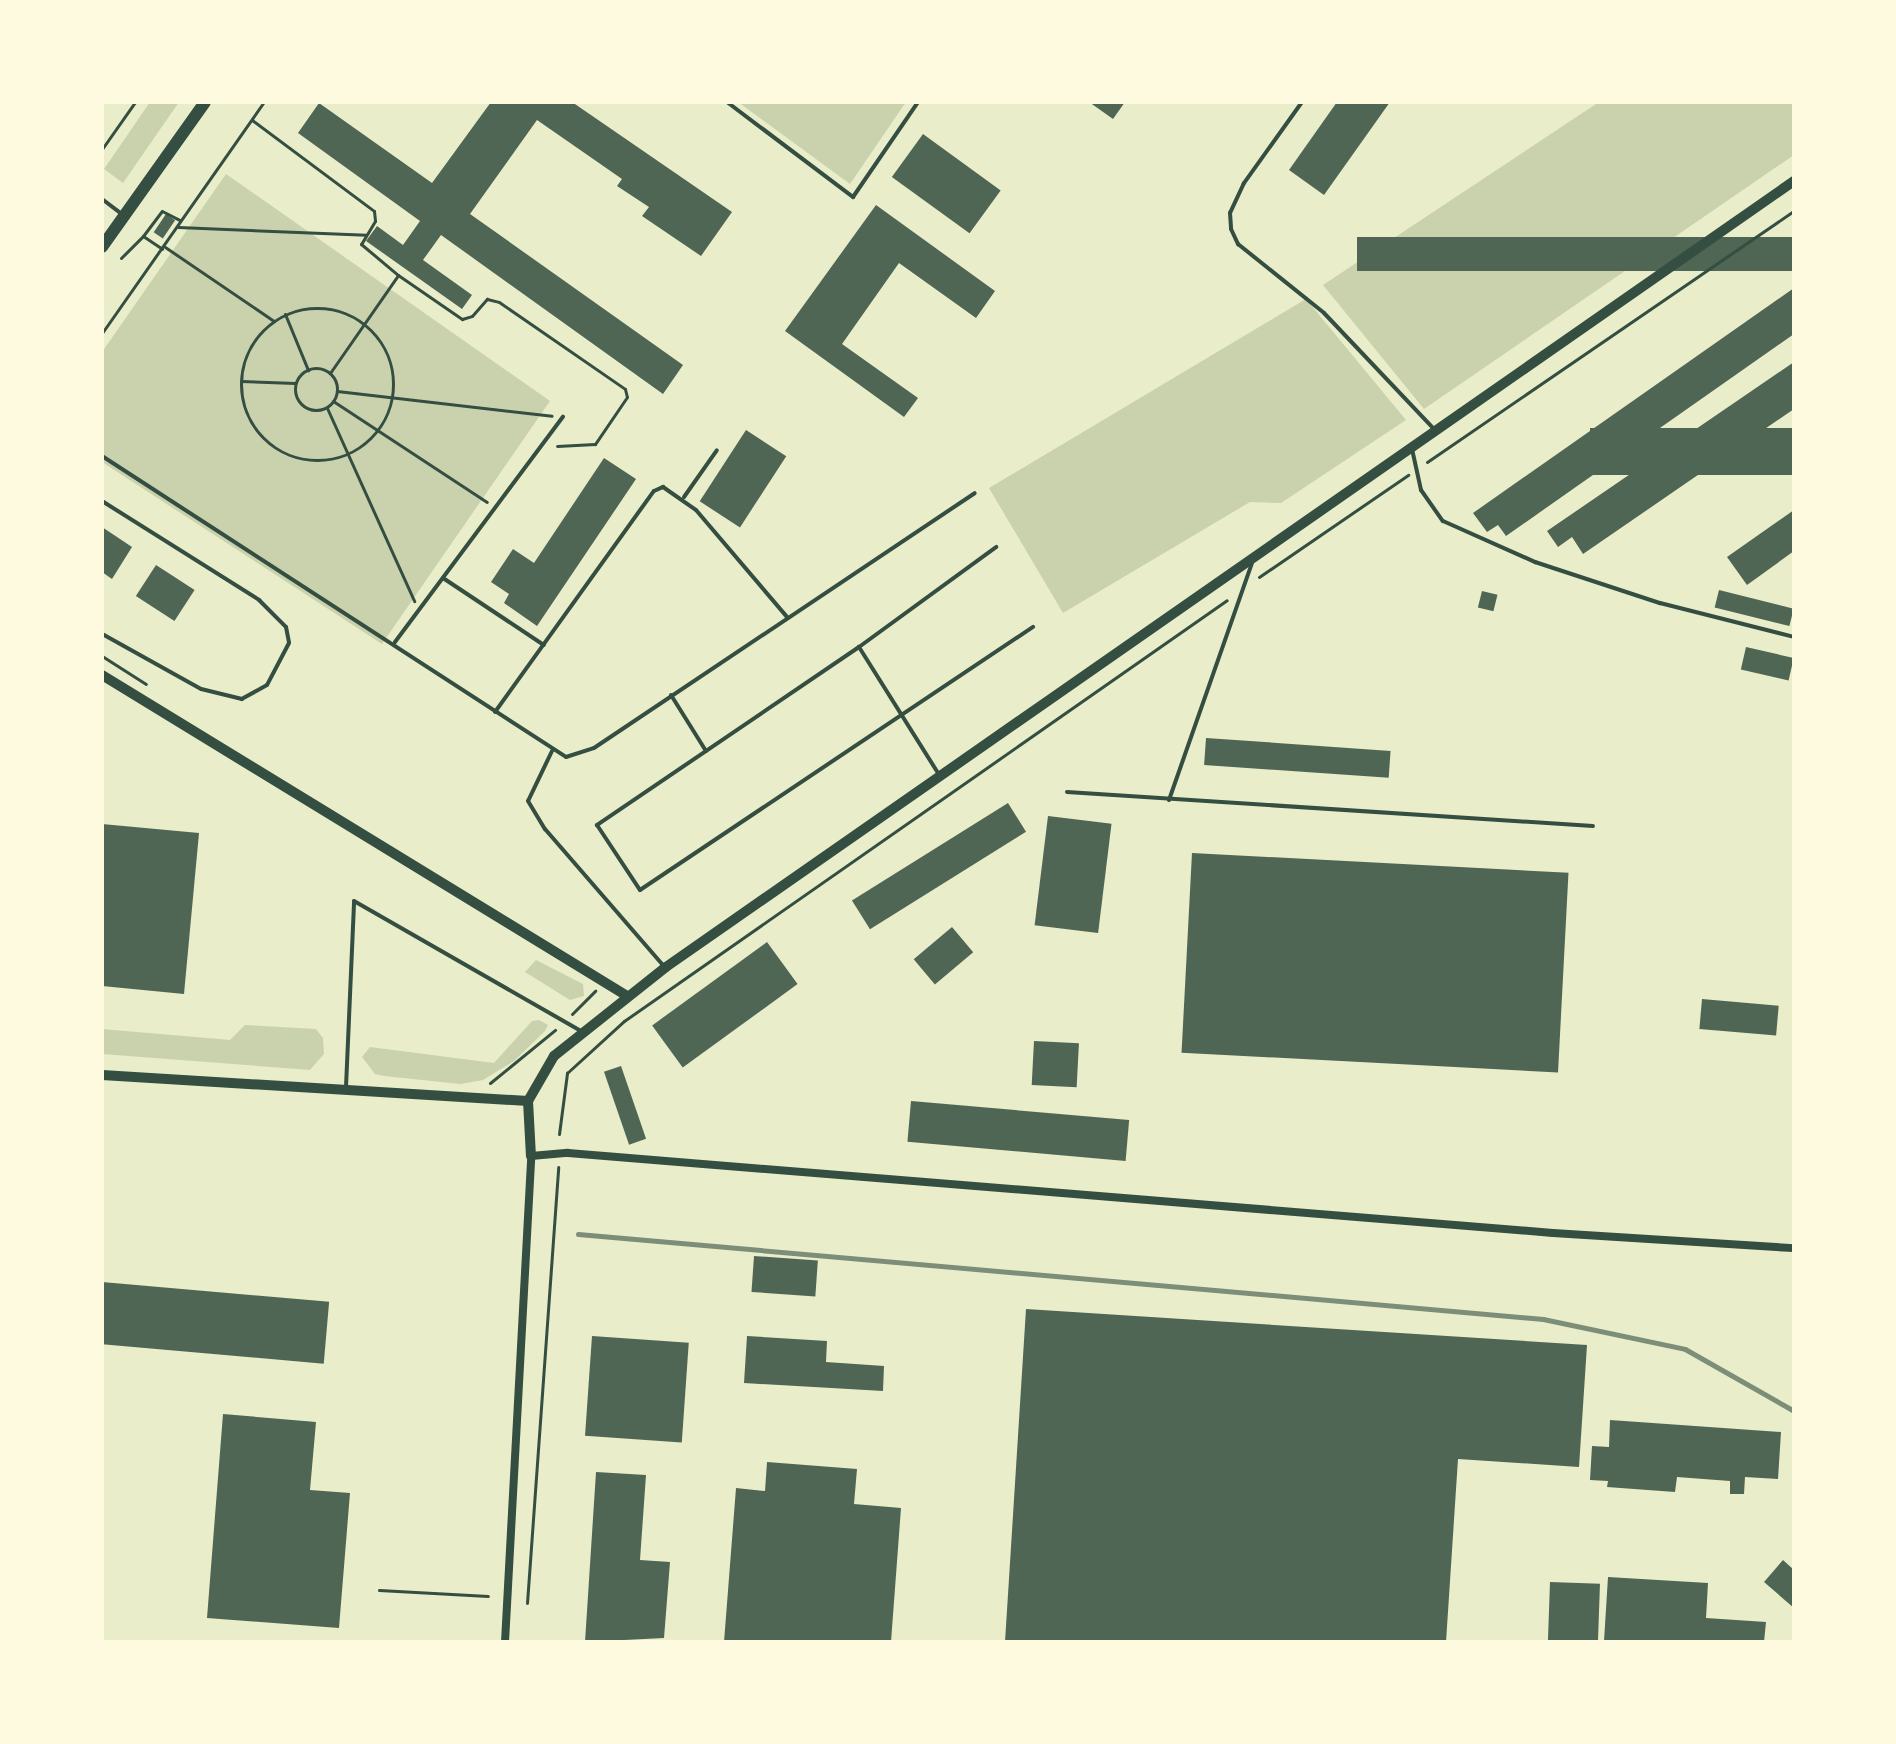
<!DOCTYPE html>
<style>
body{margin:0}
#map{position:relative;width:1896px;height:1744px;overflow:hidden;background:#e9edc9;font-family:Ubuntu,sans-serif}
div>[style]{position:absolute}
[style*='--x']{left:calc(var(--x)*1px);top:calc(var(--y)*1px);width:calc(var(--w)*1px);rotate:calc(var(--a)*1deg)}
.green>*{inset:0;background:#cad2ad}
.building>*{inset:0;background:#4f6655;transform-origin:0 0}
.path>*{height:3px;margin:-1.5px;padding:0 1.5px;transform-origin:1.5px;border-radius:1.5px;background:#344e41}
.path>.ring{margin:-1.5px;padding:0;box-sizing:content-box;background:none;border:3px solid #344e41;border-radius:50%}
.service>*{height:4px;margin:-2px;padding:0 2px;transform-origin:2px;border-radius:2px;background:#344e41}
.minor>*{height:8px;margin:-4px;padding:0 4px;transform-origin:4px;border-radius:4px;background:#344e41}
.tertiary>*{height:10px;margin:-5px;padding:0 5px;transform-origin:5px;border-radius:5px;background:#344e41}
.secondary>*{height:12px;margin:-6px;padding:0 6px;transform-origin:6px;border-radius:6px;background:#344e41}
.rail>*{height:5px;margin:-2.5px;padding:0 2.5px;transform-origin:2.5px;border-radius:2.5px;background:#7c8e77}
span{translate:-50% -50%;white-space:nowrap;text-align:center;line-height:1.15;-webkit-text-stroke:6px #fefae0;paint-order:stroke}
.frame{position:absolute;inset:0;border:104px solid #fefae0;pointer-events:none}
</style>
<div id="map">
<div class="green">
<i style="clip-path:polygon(150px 102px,179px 102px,123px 183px,104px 169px)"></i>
<i style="clip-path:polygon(738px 102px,906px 102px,850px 184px)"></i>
<i style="clip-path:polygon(1599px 102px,1794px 102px,1794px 155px,1424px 409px,1323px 285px)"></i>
<i style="clip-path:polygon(226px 174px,550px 401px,382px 644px,102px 462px,102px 352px)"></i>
<i style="clip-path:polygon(1306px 299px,1406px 420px,1281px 503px,1250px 502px,1063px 613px,989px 488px)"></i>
<i style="clip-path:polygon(536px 960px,583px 984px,584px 996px,570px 1000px,525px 972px)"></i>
<i style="clip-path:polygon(539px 1020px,548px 1025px,545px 1031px,514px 1061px,483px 1080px,460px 1084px,384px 1076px,375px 1074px,362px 1057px,370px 1047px,494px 1063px,532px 1021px)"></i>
<i style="clip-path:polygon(245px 1025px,316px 1029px,323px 1038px,324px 1054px,310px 1070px,102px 1054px,102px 1029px,230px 1040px)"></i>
</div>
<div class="building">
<i style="clip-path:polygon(491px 102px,572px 102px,732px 212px,701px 256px,642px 216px,649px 207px,617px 186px,622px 179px,537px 120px,470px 214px,683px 365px,663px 394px,441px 235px,423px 260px,472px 295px,462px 309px,366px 241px,377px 226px,403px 245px,420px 221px,298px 133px,319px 103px,432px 183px)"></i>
<i style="clip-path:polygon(1089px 102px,1125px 102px,1113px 119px)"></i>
<i style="clip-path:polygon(1337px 102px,1390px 102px,1324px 195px,1289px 170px)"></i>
<i style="left:923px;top:134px;width:96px;height:53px;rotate:36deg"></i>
<i style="clip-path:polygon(876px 205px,995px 291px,976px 318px,899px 263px,842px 344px,918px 398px,904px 417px,785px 331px)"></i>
<i style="left:166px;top:214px;width:11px;height:22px;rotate:34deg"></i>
<i style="left:1794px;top:237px;width:34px;height:437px;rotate:90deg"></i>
<i style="clip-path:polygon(1794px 288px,1794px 334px,1506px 536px,1498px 525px,1487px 532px,1473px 513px)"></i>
<i style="clip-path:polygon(1794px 362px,1794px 409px,1583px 554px,1572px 537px,1558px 547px,1547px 531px)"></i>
<i style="left:1794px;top:428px;width:47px;height:204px;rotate:90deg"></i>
<i style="left:746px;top:430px;width:48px;height:85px;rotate:33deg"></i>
<i style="clip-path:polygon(604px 458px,636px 479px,537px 626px,504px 603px,509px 594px,491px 582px,513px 549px,534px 563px)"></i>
<i style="clip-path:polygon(1794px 510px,1794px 551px,1747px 585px,1727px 557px)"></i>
<i style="clip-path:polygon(102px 527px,132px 547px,112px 579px,102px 572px)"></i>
<i style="left:156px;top:565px;width:46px;height:37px;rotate:33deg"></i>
<i style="left:1719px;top:590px;width:77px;height:18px;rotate:14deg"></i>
<i style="left:1482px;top:591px;width:16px;height:17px;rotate:14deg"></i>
<i style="left:1746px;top:647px;width:49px;height:23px;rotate:13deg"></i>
<i style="left:1206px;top:738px;width:185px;height:27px;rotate:4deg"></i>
<i style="left:1008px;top:803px;width:34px;height:184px;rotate:58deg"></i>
<i style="left:1048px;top:816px;width:64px;height:110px;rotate:7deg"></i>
<i style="clip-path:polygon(102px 824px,199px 833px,184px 994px,102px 986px)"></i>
<i style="left:1192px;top:853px;width:377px;height:200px;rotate:3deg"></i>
<i style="left:952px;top:927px;width:33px;height:50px;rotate:50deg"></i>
<i style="left:767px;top:942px;width:52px;height:142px;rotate:54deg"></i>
<i style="left:1702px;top:999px;width:77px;height:30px;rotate:5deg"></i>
<i style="left:1034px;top:1041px;width:45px;height:44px;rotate:3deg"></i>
<i style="left:621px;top:1066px;width:77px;height:18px;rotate:71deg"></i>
<i style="left:911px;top:1101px;width:219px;height:41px;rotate:5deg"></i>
<i style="left:754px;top:1256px;width:64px;height:36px;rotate:4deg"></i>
<i style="left:102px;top:1282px;width:228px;height:62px;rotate:5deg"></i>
<i style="clip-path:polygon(1026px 1309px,1587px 1345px,1579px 1467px,1458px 1459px,1446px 1642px,1005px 1642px)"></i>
<i style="left:592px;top:1336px;width:97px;height:100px;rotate:4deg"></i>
<i style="clip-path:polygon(747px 1336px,827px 1341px,826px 1362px,884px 1366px,883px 1391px,744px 1383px)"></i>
<i style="clip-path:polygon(223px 1414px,316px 1422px,310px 1490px,350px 1493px,339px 1628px,207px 1618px)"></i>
<i style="clip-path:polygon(1610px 1420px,1781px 1432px,1778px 1479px,1745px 1477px,1744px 1494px,1730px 1494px,1730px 1481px,1677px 1477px,1675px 1492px,1607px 1487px,1608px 1481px,1590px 1480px,1592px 1446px,1609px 1447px)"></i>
<i style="clip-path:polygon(767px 1462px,857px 1469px,854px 1504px,901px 1508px,891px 1642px,724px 1642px,736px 1488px,765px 1491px)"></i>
<i style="clip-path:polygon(596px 1472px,646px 1475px,640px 1560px,670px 1562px,664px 1638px,585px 1642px)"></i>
<i style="clip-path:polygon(1783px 1560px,1794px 1570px,1794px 1608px,1764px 1582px)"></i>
<i style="clip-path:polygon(1608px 1577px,1708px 1583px,1706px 1618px,1766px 1622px,1764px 1642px,1604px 1641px)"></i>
<i style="left:1550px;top:1582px;width:50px;height:60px;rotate:2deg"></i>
</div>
<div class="path">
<i style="--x:252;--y:120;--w:152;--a:36.7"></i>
<i style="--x:374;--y:211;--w:10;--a:84"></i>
<i style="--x:375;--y:221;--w:27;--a:121"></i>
<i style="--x:361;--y:244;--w:48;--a:40"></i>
<i style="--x:398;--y:275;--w:78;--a:34.5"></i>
<i style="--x:462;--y:319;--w:10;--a:-17"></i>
<i style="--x:472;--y:316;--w:23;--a:-49"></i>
<i style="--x:487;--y:299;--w:12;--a:14"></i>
<i style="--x:499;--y:302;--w:153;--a:34.6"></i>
<i style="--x:625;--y:389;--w:8;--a:76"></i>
<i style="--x:627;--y:397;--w:57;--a:124.2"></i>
<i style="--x:595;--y:444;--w:38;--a:177"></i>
<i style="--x:102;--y:149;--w:57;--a:-54.9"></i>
<i style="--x:178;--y:227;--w:188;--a:2.4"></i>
<i style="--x:143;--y:236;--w:31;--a:-53"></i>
<i style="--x:162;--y:211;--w:20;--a:27"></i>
<i style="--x:165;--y:247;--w:132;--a:34.2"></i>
<i style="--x:121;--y:258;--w:31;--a:-45"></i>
<i style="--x:143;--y:236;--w:23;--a:34"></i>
<i class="ring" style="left:241px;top:308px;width:149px;height:149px"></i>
<i style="--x:285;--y:314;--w:61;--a:67.7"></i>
<i style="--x:102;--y:333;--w:282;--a:-55"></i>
<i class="ring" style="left:295px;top:368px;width:39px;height:39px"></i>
<i style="--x:330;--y:373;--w:119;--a:-55.2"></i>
<i style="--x:241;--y:381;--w:54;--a:2.1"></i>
<i style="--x:337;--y:391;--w:216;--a:6.6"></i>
<i style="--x:333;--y:401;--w:184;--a:33.3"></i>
<i style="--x:327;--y:408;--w:212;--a:65.7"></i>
<i style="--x:1427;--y:462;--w:445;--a:-34.4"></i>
<i style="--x:1259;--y:577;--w:181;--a:-34.4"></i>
<i style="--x:102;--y:656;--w:52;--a:32.5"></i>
<i style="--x:572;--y:1014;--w:33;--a:-45"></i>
<i style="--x:490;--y:1083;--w:84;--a:-39.2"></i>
<i style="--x:559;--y:1134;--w:62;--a:-82.5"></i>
<i style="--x:567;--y:1073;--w:77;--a:-42.4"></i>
<i style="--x:624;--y:1021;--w:735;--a:-34.92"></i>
<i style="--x:379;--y:1590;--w:109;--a:3.2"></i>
<i style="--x:527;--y:1603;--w:437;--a:-85.9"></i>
</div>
<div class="service">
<i style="--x:727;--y:102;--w:158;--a:37"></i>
<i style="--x:853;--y:197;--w:115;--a:-55.6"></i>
<i style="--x:1302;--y:102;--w:100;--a:125.6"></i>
<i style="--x:1244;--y:183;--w:33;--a:115"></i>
<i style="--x:1230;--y:213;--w:16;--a:86"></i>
<i style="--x:1231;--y:229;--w:17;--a:65"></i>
<i style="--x:1238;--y:244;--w:110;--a:38.7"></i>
<i style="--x:1324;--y:313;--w:161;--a:46.5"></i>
<i style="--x:102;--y:199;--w:25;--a:37"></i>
<i style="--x:1412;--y:449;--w:42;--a:77.6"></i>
<i style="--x:1421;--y:490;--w:38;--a:55"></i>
<i style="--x:1443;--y:521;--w:101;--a:24"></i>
<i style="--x:1535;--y:562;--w:132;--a:18.2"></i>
<i style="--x:1660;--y:603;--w:138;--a:14.2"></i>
<i style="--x:102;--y:456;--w:553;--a:32.97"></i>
<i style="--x:566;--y:757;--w:29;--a:-18"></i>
<i style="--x:594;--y:748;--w:458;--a:-33.8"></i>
<i style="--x:684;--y:497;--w:57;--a:-54.9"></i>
<i style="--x:102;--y:501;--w:186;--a:32.2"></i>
<i style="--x:259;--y:600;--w:38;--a:45"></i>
<i style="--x:286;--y:627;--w:16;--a:79"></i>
<i style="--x:289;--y:643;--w:47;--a:117.6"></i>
<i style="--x:267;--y:685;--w:29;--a:151"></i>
<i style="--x:242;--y:699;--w:42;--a:-166.3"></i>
<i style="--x:201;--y:689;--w:113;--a:-150.9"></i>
<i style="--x:443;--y:578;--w:121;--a:33.6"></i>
<i style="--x:395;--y:642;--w:281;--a:-53.3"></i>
<i style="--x:859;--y:647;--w:317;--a:145.8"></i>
<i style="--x:597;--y:825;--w:78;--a:56.5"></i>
<i style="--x:640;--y:890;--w:473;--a:-33.8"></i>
<i style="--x:671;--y:695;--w:66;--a:58"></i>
<i style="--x:495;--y:712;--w:272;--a:-54.3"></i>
<i style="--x:654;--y:491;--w:10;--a:-24"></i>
<i style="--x:663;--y:487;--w:40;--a:34.9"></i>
<i style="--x:696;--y:510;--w:140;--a:49.6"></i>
<i style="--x:552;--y:751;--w:55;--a:115.6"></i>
<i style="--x:528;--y:801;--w:33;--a:59"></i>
<i style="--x:545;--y:829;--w:180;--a:49.1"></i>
<i style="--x:938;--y:773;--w:149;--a:-122.1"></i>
<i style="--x:859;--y:647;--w:170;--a:-36.1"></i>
<i style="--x:1067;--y:792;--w:527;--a:3.7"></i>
<i style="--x:1169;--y:800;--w:251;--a:-70.7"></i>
<i style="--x:346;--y:1087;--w:186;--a:-87.5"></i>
<i style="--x:354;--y:901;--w:262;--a:29.8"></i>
</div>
<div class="minor">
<i style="--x:505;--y:1642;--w:487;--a:-86.9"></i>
<i style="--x:531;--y:1156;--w:37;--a:-5"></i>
<i style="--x:568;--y:1153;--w:988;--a:4.64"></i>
<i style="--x:1553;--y:1233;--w:241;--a:3.6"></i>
</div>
<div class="tertiary">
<i style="--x:102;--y:675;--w:615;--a:31.44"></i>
<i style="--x:102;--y:1075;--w:427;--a:3.5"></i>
<i style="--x:528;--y:1101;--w:52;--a:-60"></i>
<i style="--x:554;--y:1056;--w:143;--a:-38.5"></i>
<i style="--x:666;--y:967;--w:1375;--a:-34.87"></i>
<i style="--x:528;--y:1101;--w:55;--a:86.9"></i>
</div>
<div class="secondary">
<i style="--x:102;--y:247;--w:178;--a:-54.6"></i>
</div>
<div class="rail">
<i style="--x:578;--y:1234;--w:969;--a:5.03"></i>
<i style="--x:1543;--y:1319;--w:145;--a:11.9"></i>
<i style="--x:1685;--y:1349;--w:125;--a:29.6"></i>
</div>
<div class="frame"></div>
</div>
